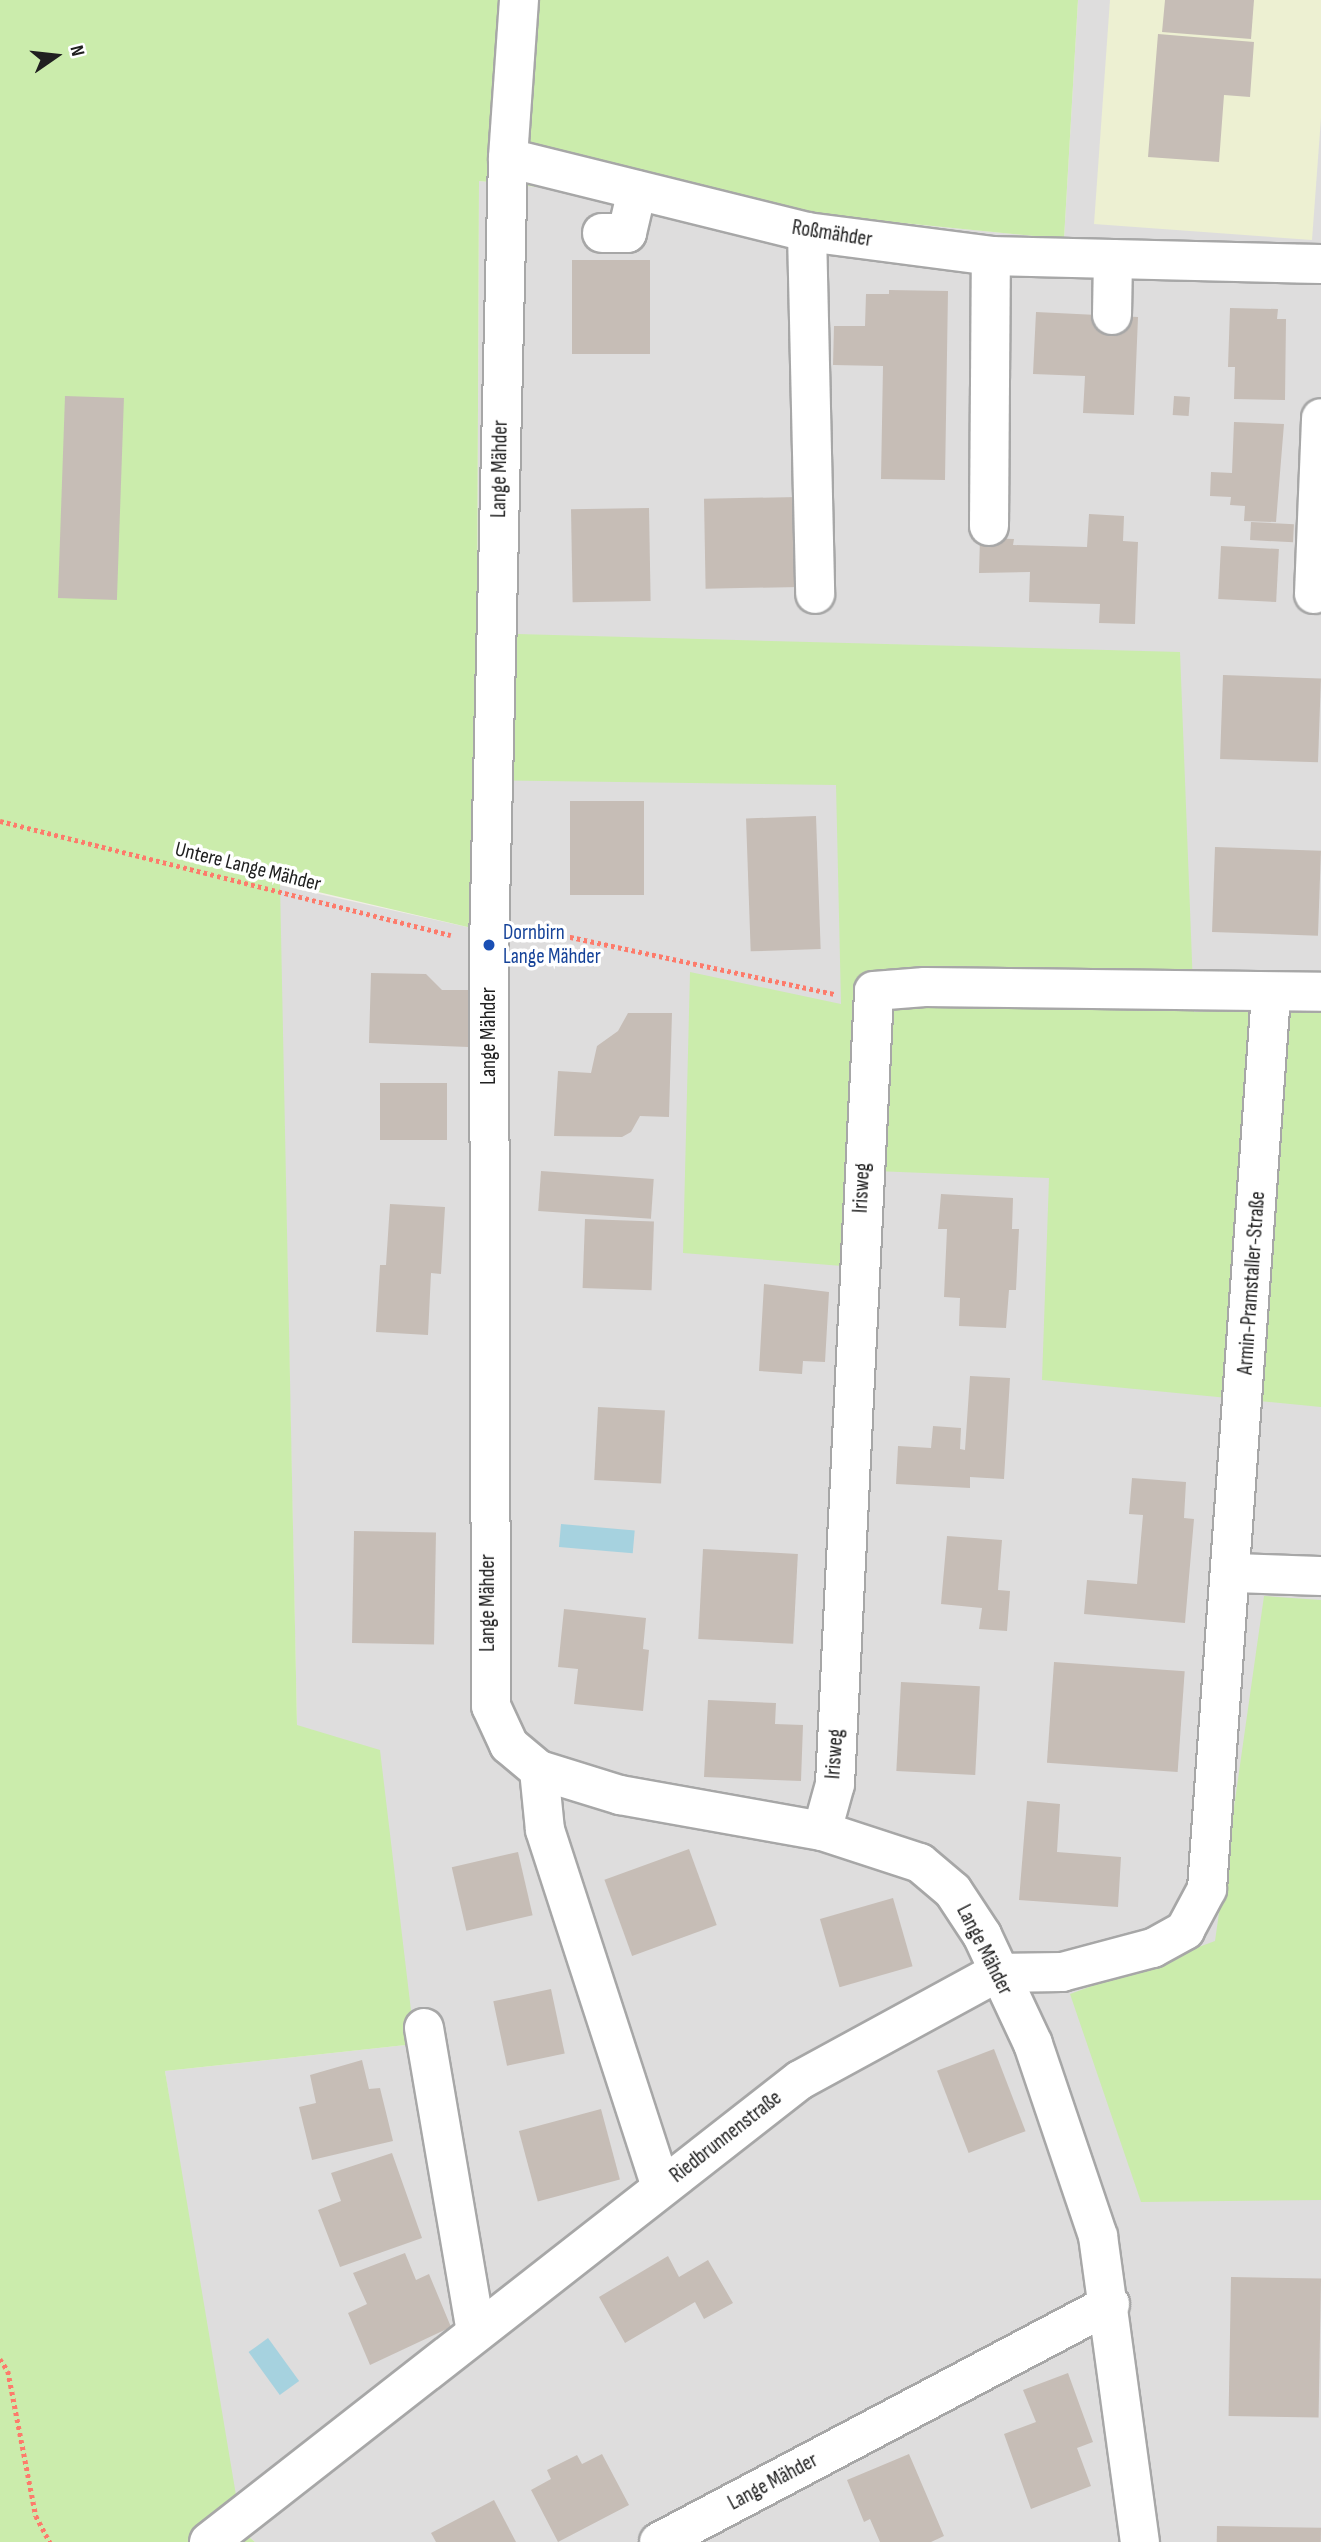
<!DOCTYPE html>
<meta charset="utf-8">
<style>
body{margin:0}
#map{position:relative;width:1321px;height:2542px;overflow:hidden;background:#f1eee7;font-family:"Sofia Sans Condensed",sans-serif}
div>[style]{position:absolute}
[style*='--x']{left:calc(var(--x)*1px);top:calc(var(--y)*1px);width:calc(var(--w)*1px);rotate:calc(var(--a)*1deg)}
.residential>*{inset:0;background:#dedddd}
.farmland>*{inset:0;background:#edf0d2}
.grass>*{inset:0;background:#cbecac}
.water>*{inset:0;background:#a6d2df;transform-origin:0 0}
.building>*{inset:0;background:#c6bdb6;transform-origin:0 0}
.path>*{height:4.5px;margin-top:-2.25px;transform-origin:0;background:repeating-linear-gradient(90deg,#fd7b6b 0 3.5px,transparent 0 7px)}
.roads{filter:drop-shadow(2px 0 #a7a7a7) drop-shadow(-2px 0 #a7a7a7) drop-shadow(0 2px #a7a7a7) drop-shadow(0 -2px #a7a7a7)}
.minor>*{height:38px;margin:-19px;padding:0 19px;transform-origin:19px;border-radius:19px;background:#fff}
.dots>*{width:19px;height:19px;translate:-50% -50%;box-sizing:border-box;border:4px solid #fff;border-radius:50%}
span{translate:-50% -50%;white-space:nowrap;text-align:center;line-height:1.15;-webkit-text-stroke:7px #fff;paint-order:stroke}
.street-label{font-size:21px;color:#202020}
.transit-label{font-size:21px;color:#164399}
.left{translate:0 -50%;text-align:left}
.north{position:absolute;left:21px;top:21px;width:70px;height:70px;-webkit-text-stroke:5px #fff;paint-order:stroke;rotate:76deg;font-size:19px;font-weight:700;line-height:28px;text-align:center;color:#202020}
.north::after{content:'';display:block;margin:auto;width:24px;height:32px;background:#202020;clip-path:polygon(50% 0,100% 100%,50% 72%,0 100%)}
</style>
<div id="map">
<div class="residential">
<i style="clip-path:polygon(1078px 0,1321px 0,1321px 2542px,255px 2542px,233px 2523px,165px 2071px,415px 2044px,297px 1726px,279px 885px,476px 929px,479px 181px,1064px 239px)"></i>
</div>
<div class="farmland">
<i style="clip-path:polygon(1110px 0,1321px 0,1321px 118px,1312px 240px,1094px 224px)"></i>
</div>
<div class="grass">
<i style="clip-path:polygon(0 0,1078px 0,1064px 239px,479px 181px,477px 633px,1180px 652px,1194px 1012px,1321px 1006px,1321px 1407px,1042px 1380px,1049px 1178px,850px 1170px,842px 1266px,683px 1253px,690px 972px,841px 1004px,836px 785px,476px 780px,476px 929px,280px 883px,297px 1725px,380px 1750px,415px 2044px,165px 2071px,242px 2531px,255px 2542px,0 2542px)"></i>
<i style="clip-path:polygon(1264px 1596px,1321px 1600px,1321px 2200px,1141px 2202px,1070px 1994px,1215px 1941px)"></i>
</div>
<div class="water">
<i style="left:561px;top:1524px;width:74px;height:23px;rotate:5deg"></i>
<i style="left:268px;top:2338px;width:53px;height:24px;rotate:54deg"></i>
</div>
<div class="building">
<i style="clip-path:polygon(1165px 0,1254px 0,1251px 39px,1162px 32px)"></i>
<i style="clip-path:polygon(1158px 34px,1254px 42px,1250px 97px,1224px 95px,1219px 162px,1148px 157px)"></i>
<i style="left:572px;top:260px;width:78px;height:94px"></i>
<i style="clip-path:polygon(889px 290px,948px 291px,945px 480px,881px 479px,883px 366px,833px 365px,834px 326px,865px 326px,866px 294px,889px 294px)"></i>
<i style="clip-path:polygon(1230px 308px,1278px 309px,1277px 319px,1286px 319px,1285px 400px,1234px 399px,1235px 367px,1228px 367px)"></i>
<i style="clip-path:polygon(1036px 312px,1138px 317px,1134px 415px,1083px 413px,1085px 376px,1033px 374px)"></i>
<i style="left:65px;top:396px;width:59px;height:202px;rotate:2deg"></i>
<i style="left:1174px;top:396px;width:16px;height:19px;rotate:4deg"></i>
<i style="clip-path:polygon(1234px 422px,1284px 424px,1276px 522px,1244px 521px,1245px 506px,1230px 505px,1231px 497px,1210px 496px,1211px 472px,1232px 473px)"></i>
<i style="left:798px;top:497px;width:90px;height:94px;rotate:89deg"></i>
<i style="left:649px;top:508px;width:93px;height:78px;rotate:89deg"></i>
<i style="clip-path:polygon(1089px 514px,1124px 516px,1123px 541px,1138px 542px,1135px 624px,1099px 623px,1100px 604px,1029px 602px,1030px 572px,979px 573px,980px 538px,1014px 539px,1013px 545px,1087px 547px)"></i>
<i style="left:1251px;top:522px;width:43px;height:18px;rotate:3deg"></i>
<i style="left:1221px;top:546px;width:58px;height:53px;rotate:3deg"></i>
<i style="left:1223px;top:675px;width:98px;height:84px;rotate:2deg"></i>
<i style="left:570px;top:801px;width:74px;height:94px"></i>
<i style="left:816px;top:816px;width:133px;height:70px;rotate:88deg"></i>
<i style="left:1215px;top:847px;width:106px;height:85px;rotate:2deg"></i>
<i style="clip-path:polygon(371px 973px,426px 974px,442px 990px,469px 990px,468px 1047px,369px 1043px)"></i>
<i style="clip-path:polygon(628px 1013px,672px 1013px,669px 1117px,640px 1116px,631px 1132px,622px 1137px,554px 1136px,558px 1071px,591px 1073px,597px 1046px,618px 1031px)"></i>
<i style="left:380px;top:1083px;width:67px;height:57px"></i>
<i style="left:541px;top:1171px;width:113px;height:40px;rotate:4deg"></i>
<i style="clip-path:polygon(941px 1194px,1013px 1198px,1012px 1229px,1019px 1229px,1016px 1290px,1009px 1290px,1006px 1328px,959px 1326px,960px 1298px,944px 1297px,947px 1229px,938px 1229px)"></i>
<i style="clip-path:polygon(390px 1204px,445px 1207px,441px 1274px,431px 1273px,428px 1335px,376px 1332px,380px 1265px,386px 1265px)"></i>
<i style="left:585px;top:1219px;width:69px;height:69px;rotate:2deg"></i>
<i style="clip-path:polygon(764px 1284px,829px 1292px,825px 1362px,803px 1361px,802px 1374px,759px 1371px)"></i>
<i style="clip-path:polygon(970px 1376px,1010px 1378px,1004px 1479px,970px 1477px,970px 1488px,896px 1484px,898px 1446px,931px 1448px,933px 1426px,961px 1428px,960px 1449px,965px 1450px)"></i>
<i style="left:598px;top:1407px;width:67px;height:73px;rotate:3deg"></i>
<i style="clip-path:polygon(1132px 1478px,1186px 1482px,1184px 1518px,1194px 1519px,1185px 1623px,1084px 1614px,1087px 1580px,1137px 1584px,1143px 1515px,1129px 1514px)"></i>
<i style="left:354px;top:1531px;width:82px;height:112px;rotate:1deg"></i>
<i style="clip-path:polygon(947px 1536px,1002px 1540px,998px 1590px,1010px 1591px,1007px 1631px,979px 1629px,982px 1608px,941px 1604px)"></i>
<i style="left:703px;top:1549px;width:95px;height:90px;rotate:3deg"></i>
<i style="clip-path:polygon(564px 1609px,646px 1618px,643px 1649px,649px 1650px,643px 1711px,574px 1704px,578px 1669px,558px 1667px)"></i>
<i style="left:1054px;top:1662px;width:131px;height:101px;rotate:4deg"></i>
<i style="left:901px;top:1682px;width:79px;height:89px;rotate:3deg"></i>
<i style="clip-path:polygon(708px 1700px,776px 1703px,775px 1724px,803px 1725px,801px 1781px,704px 1777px)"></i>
<i style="clip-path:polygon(1027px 1801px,1060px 1804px,1057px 1852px,1121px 1857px,1118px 1907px,1019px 1900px)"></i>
<i style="left:689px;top:1849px;width:81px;height:90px;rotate:70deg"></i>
<i style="left:518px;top:1852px;width:65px;height:68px;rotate:77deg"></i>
<i style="left:893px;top:1898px;width:71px;height:76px;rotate:74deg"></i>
<i style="left:551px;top:1989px;width:66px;height:59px;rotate:78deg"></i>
<i style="left:994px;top:2049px;width:88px;height:61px;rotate:69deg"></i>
<i style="clip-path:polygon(362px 2060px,369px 2089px,380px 2088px,393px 2141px,312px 2160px,299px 2107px,316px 2103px,310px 2075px)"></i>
<i style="left:601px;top:2109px;width:73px;height:85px;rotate:75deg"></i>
<i style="clip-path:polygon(392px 2153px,422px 2238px,340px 2267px,318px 2210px,341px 2201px,331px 2173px)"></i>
<i style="clip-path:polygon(405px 2253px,416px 2280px,429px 2274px,451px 2327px,370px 2365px,348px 2313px,367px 2304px,353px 2273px)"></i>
<i style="clip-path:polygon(668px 2256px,679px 2277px,708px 2260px,733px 2303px,704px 2319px,695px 2302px,625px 2343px,599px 2297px)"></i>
<i style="left:1231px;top:2277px;width:90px;height:139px;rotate:1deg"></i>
<i style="clip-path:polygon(1068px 2373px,1093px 2442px,1077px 2448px,1091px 2486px,1031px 2509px,1004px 2434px,1036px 2422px,1023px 2390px)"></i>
<i style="clip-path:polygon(602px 2454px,629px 2505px,558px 2542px,531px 2490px,551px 2479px,547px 2470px,577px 2455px,582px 2464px)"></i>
<i style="clip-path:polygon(909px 2454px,944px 2536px,931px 2542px,880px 2542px,870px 2519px,864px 2522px,847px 2480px)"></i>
<i style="clip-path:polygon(494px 2500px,516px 2542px,436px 2542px,431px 2533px)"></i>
<i style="left:1217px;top:2526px;width:104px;height:16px;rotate:1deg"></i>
</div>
<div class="path">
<i style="--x:0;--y:821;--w:465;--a:14.2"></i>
<i style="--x:529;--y:928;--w:313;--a:12.2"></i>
<i style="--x:0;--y:2359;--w:14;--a:56"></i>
<i style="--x:8;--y:2371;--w:148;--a:79.1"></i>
<i style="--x:36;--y:2516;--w:30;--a:62"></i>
</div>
<div class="roads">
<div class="minor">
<i style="--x:519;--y:0;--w:158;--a:94"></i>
<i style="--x:508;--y:158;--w:787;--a:91.38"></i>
<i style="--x:489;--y:945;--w:761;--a:89.85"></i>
<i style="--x:491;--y:1706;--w:43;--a:65.2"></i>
<i style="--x:509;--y:1745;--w:39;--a:40"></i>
<i style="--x:539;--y:1770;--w:85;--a:17.2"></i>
<i style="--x:620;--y:1795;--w:205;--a:10.1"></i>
<i style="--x:822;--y:1831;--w:103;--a:18.1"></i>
<i style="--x:920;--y:1863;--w:43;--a:40.3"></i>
<i style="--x:953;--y:1891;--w:53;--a:56.6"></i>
<i style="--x:982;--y:1935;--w:120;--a:64.9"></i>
<i style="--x:1033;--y:2044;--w:203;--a:71.3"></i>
<i style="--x:1098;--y:2236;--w:309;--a:82.2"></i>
<i style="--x:508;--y:158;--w:308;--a:13.9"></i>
<i style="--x:807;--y:232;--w:186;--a:7.4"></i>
<i style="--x:991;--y:256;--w:330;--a:1.4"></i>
<i style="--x:807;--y:232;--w:362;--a:88.7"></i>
<i style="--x:602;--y:233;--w:25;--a:0"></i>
<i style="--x:627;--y:233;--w:44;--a:-76.9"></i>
<i style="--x:1112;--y:315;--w:56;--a:-89"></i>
<i style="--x:989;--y:526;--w:270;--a:-89.6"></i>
<i style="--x:1314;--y:594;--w:176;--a:-87.7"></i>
<i style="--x:1233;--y:1573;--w:88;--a:2"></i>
<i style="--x:539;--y:1770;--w:60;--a:84.3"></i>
<i style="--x:545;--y:1830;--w:375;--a:72"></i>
<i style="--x:822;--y:1831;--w:49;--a:-74.5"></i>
<i style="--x:835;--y:1784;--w:794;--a:-87.18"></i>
<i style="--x:874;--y:991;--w:51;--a:-4.5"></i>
<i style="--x:925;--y:987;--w:396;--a:0.7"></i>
<i style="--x:424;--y:2028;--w:308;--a:80.3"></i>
<i style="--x:209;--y:2542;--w:750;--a:-38.02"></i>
<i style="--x:800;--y:2080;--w:223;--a:-28.6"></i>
<i style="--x:996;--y:1973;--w:66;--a:-0.9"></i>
<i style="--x:1062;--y:1972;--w:94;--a:-14.8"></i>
<i style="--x:1153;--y:1948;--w:37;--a:-29"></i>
<i style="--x:1185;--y:1930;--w:47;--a:-61.8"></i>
<i style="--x:1207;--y:1889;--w:897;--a:-85.91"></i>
<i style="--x:659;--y:2542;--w:510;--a:-27.82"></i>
</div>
</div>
<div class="dots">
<i style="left:489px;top:945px;background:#1a4fb4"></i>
</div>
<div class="street-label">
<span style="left:832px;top:234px;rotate:9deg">Roßmähder</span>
<span style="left:500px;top:469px;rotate:-89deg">Lange Mähder</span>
<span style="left:248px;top:867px;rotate:14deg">Untere Lange Mähder</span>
<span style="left:489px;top:1036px;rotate:-90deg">Lange Mähder</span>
<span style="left:862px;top:1188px;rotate:-87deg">Irisweg</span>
<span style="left:1252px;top:1283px;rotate:-86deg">Armin-Pramstaller-Straße</span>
<span style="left:488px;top:1603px;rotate:-90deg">Lange Mähder</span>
<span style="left:835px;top:1754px;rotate:-86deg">Irisweg</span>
<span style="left:984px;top:1950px;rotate:63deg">Lange Mähder</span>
<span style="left:726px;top:2137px;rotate:-38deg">Riedbrunnenstraße</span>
<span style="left:773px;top:2482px;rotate:-28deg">Lange Mähder</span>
</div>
<div class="transit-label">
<span class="left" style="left:503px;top:945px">Dornbirn<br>Lange Mähder</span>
</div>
<div class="north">N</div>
</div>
